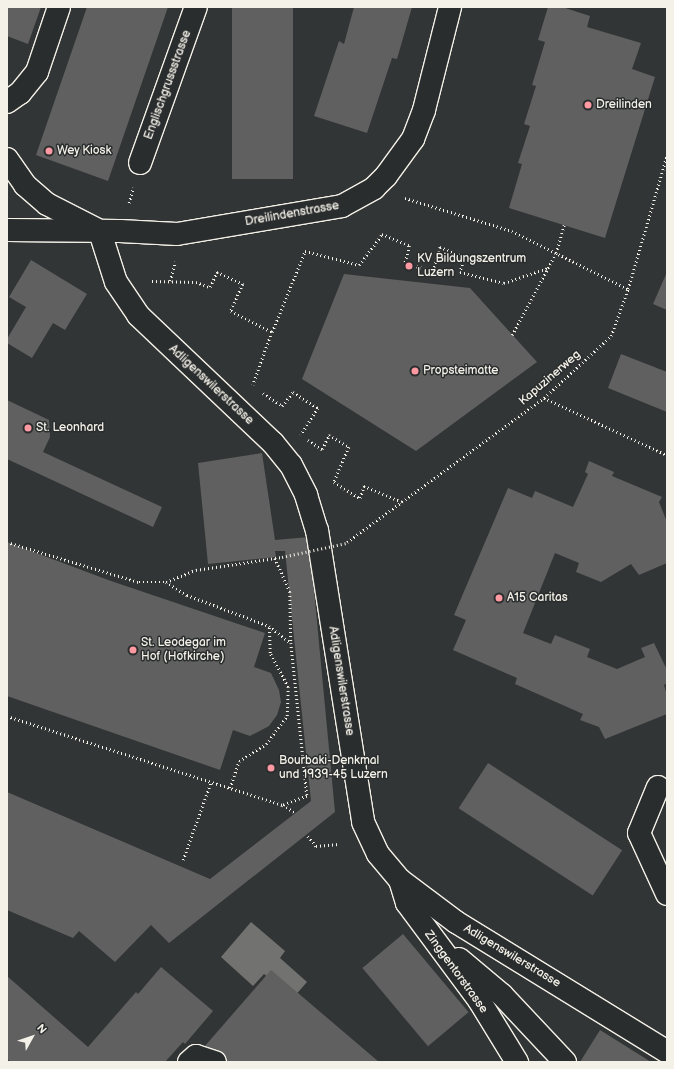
<!DOCTYPE html>
<style>
body{margin:0}
#map{position:relative;width:674px;height:1069px;overflow:hidden;background:#323535;font-family:"Balsamiq Sans",sans-serif}
div>[style]{position:absolute}
[style*='--x']{left:calc(var(--x)*1px);top:calc(var(--y)*1px);width:calc(var(--w)*1px);rotate:calc(var(--a)*1deg)}
.water>*{inset:0;background:#727370}
.building>*{inset:0;background:#5f605f;transform-origin:0 0}
.path>*{height:2.5px;margin-top:-1.25px;transform-origin:0;background:repeating-linear-gradient(90deg,#f4f1e8 0 1px,transparent 0 4px)}
.roads{filter:drop-shadow(1px 0 #f4f1e8) drop-shadow(-1px 0 #f4f1e8) drop-shadow(0 1px #f4f1e8) drop-shadow(0 -1px #f4f1e8)}
.minor>*{height:22px;margin:-11px;padding:0 11px;transform-origin:11px;border-radius:11px;background:#2a2d2e}
.path-bridge>*{height:2.5px;margin-top:-1.25px;transform-origin:0;background:repeating-linear-gradient(90deg,#f4f1e8 0 1px,transparent 0 4px)}
.dots>*{width:11px;height:11px;translate:-50% -50%;box-sizing:border-box;border:2px solid #2a2d2e;border-radius:50%}
span{translate:-50% -50%;white-space:nowrap;text-align:center;line-height:1.15;-webkit-text-stroke:3px #2a2d2e;paint-order:stroke}
.street-label{font-size:12px;color:#f4f1e8}
.poi-label{font-size:12px;color:#f4f1e8}
.left{translate:0 -50%;text-align:left}
.frame{position:absolute;inset:0;border:8px solid #f4f1e8;pointer-events:none}
.north{position:absolute;left:12px;top:1017px;width:40px;height:40px;-webkit-text-stroke:3px #2a2d2e;paint-order:stroke;rotate:50deg;font-size:11px;font-weight:700;line-height:16px;text-align:center;color:#f4f1e8}
.north::after{content:'';display:block;margin:auto;width:14px;height:18px;background:#f4f1e8;clip-path:polygon(50% 0,100% 100%,50% 72%,0 100%)}
</style>
<div id="map">
<div class="water">
<i style="clip-path:polygon(251px 922px,285px 951px,280px 958px,307px 982px,293px 998px,264px 974px,253px 986px,221px 957px)"></i>
</div>
<div class="building">
<i style="clip-path:polygon(7px 7px,41px 7px,28px 44px,7px 36px)"></i>
<i style="clip-path:polygon(87px 7px,168px 7px,108px 181px,36px 155px)"></i>
<i style="left:232px;top:7px;width:61px;height:172px"></i>
<i style="clip-path:polygon(354px 7px,412px 7px,397px 59px,392px 58px,367px 133px,314px 116px,339px 41px,344px 44px)"></i>
<i style="clip-path:polygon(548px 7px,562px 7px,590px 16px,587px 27px,641px 43px,632px 69px,655px 77px,605px 238px,509px 208px,522px 164px,518px 163px,530px 126px,524px 124px,536px 86px,532px 85px,545px 42px,538px 40px)"></i>
<i style="clip-path:polygon(31px 260px,87px 294px,65px 330px,53px 323px,32px 358px,7px 343px,7px 339px,26px 307px,9px 297px)"></i>
<i style="clip-path:polygon(667px 272px,667px 310px,653px 304px)"></i>
<i style="clip-path:polygon(344px 274px,470px 288px,537px 362px,416px 451px,302px 379px)"></i>
<i style="clip-path:polygon(621px 354px,667px 372px,667px 412px,608px 388px)"></i>
<i style="clip-path:polygon(7px 400px,49px 420px,50px 437px,43px 452px,162px 507px,153px 527px,7px 459px)"></i>
<i style="clip-path:polygon(262px 453px,275px 540px,309px 537px,335px 812px,169px 943px,151px 925px,115px 962px,79px 931px,73px 938px,7px 910px,7px 792px,210px 879px,311px 801px,285px 551px,275px 551px,276px 557px,208px 564px,198px 463px)"></i>
<i style="clip-path:polygon(589px 461px,614px 472px,612px 476px,662px 497px,659px 502px,667px 522px,667px 563px,639px 575px,631px 564px,601px 582px,576px 572px,579px 563px,555px 553px,523px 633px,551px 644px,555px 635px,590px 649px,587px 657px,617px 669px,645px 657px,641px 648px,654px 643px,667px 670px,667px 683px,664px 685px,667px 695px,667px 714px,605px 739px,599px 727px,580px 720px,583px 714px,515px 684px,517px 678px,453px 650px,466px 620px,454px 615px,508px 488px,532px 498px,535px 491px,573px 507px,588px 474px,585px 472px)"></i>
<i style="clip-path:polygon(7px 542px,111px 581px,265px 633px,254px 667px,271px 673px,279px 690px,281px 702px,277px 715px,269px 726px,250px 736px,233px 730px,220px 770px,7px 696px)"></i>
<i style="left:488px;top:763px;width:160px;height:54px;rotate:33deg"></i>
<i style="left:403px;top:934px;width:102px;height:53px;rotate:50deg"></i>
<i style="clip-path:polygon(161px 967px,213px 1011px,185px 1044px,183px 1042px,165px 1062px,11px 1062px,7px 1059px,7px 976px,88px 1047px,136px 992px,138px 994px)"></i>
<i style="clip-path:polygon(271px 970px,379px 1062px,191px 1062px)"></i>
<i style="clip-path:polygon(600px 1030px,651px 1062px,580px 1062px)"></i>
</div>
<div class="path">
<i style="--x:405;--y:198;--w:112;--a:17.1"></i>
<i style="--x:512;--y:231;--w:130;--a:26.6"></i>
<i style="--x:129;--y:203;--w:16;--a:-75"></i>
<i style="--x:152;--y:281;--w:44;--a:1.3"></i>
<i style="--x:196;--y:282;--w:15;--a:20"></i>
<i style="--x:210;--y:287;--w:17;--a:-65"></i>
<i style="--x:217;--y:272;--w:29;--a:25"></i>
<i style="--x:243;--y:284;--w:30;--a:114"></i>
<i style="--x:231;--y:311;--w:46;--a:27.1"></i>
<i style="--x:272;--y:332;--w:56;--a:109.7"></i>
<i style="--x:170;--y:281;--w:20;--a:-75"></i>
<i style="--x:272;--y:332;--w:87;--a:-67.8"></i>
<i style="--x:305;--y:251;--w:56;--a:14.5"></i>
<i style="--x:359;--y:265;--w:39;--a:-53"></i>
<i style="--x:382;--y:234;--w:30;--a:23"></i>
<i style="--x:410;--y:246;--w:18;--a:106"></i>
<i style="--x:405;--y:263;--w:29;--a:16"></i>
<i style="--x:433;--y:271;--w:25;--a:-74"></i>
<i style="--x:440;--y:247;--w:27;--a:22"></i>
<i style="--x:465;--y:257;--w:16;--a:108"></i>
<i style="--x:460;--y:272;--w:45;--a:14"></i>
<i style="--x:504;--y:283;--w:46;--a:-18.8"></i>
<i style="--x:512;--y:335;--w:93;--a:-61.8"></i>
<i style="--x:556;--y:253;--w:29;--a:-74"></i>
<i style="--x:263;--y:393;--w:23;--a:34"></i>
<i style="--x:282;--y:406;--w:18;--a:-52"></i>
<i style="--x:293;--y:392;--w:30;--a:33"></i>
<i style="--x:318;--y:408;--w:32;--a:122"></i>
<i style="--x:544;--y:398;--w:136;--a:24.9"></i>
<i style="--x:308;--y:440;--w:17;--a:33"></i>
<i style="--x:322;--y:449;--w:16;--a:-63"></i>
<i style="--x:329;--y:435;--w:23;--a:31"></i>
<i style="--x:349;--y:447;--w:38;--a:113"></i>
<i style="--x:334;--y:482;--w:31;--a:32"></i>
<i style="--x:360;--y:498;--w:13;--a:-72"></i>
<i style="--x:364;--y:486;--w:41;--a:22.8"></i>
<i style="--x:7;--y:542;--w:138;--a:16.9"></i>
<i style="--x:139;--y:582;--w:27;--a:0"></i>
<i style="--x:166;--y:582;--w:32;--a:-22"></i>
<i style="--x:196;--y:570;--w:87;--a:-8.6"></i>
<i style="--x:347;--y:542;--w:244;--a:-36.2"></i>
<i style="--x:544;--y:398;--w:91;--a:-42.8"></i>
<i style="--x:611;--y:336;--w:50;--a:-70.1"></i>
<i style="--x:628;--y:289;--w:140;--a:-73.8"></i>
<i style="--x:275;--y:558;--w:37;--a:66"></i>
<i style="--x:290;--y:592;--w:51;--a:88.9"></i>
<i style="--x:291;--y:643;--w:154;--a:84"></i>
<i style="--x:307;--y:796;--w:26;--a:159"></i>
<i style="--x:166;--y:582;--w:25;--a:32"></i>
<i style="--x:187;--y:595;--w:88;--a:20.7"></i>
<i style="--x:269;--y:626;--w:28;--a:38"></i>
<i style="--x:7;--y:716;--w:290;--a:17.9"></i>
<i style="--x:283;--y:805;--w:15;--a:32"></i>
<i style="--x:230;--y:788;--w:28;--a:-72"></i>
<i style="--x:239;--y:761;--w:32;--a:-32"></i>
<i style="--x:266;--y:744;--w:35;--a:-53"></i>
<i style="--x:287;--y:716;--w:29;--a:-88"></i>
<i style="--x:288;--y:687;--w:38;--a:-118"></i>
<i style="--x:270;--y:653;--w:27;--a:-92"></i>
<i style="--x:308;--y:836;--w:13;--a:51"></i>
<i style="--x:316;--y:846;--w:23;--a:-5"></i>
<i style="--x:183;--y:860;--w:83;--a:-70.3"></i>
</div>
<div class="roads">
<div class="minor">
<i style="--x:7;--y:102;--w:16;--a:-35"></i>
<i style="--x:20;--y:93;--w:27;--a:-51"></i>
<i style="--x:37;--y:72;--w:69;--a:-71.3"></i>
<i style="--x:7;--y:159;--w:32;--a:55"></i>
<i style="--x:25;--y:185;--w:29;--a:41"></i>
<i style="--x:47;--y:204;--w:55;--a:27"></i>
<i style="--x:140;--y:163;--w:166;--a:-70.3"></i>
<i style="--x:7;--y:230;--w:113;--a:0.5"></i>
<i style="--x:120;--y:231;--w:57;--a:3"></i>
<i style="--x:177;--y:234;--w:167;--a:-9.6"></i>
<i style="--x:342;--y:206;--w:37;--a:-29"></i>
<i style="--x:374;--y:188;--w:17;--a:-45"></i>
<i style="--x:386;--y:176;--w:46;--a:-53.9"></i>
<i style="--x:413;--y:139;--w:31;--a:-69"></i>
<i style="--x:424;--y:110;--w:106;--a:-75.8"></i>
<i style="--x:100;--y:232;--w:52;--a:72.3"></i>
<i style="--x:116;--y:282;--w:40;--a:56"></i>
<i style="--x:138;--y:315;--w:186;--a:43.5"></i>
<i style="--x:273;--y:443;--w:28;--a:51"></i>
<i style="--x:291;--y:465;--w:34;--a:63"></i>
<i style="--x:306;--y:495;--w:37;--a:73"></i>
<i style="--x:317;--y:530;--w:296;--a:81"></i>
<i style="--x:363;--y:822;--w:35;--a:65"></i>
<i style="--x:378;--y:854;--w:34;--a:50"></i>
<i style="--x:400;--y:880;--w:70;--a:36.9"></i>
<i style="--x:456;--y:922;--w:248;--a:31.6"></i>
<i style="--x:658;--y:787;--w:50;--a:112.4"></i>
<i style="--x:639;--y:833;--w:67;--a:65.3"></i>
<i style="--x:400;--y:880;--w:24;--a:73"></i>
<i style="--x:407;--y:903;--w:121;--a:53.4"></i>
<i style="--x:479;--y:1000;--w:73;--a:58.5"></i>
<i style="--x:459;--y:959;--w:56;--a:39.9"></i>
<i style="--x:502;--y:995;--w:92;--a:46.8"></i>
<i style="--x:189;--y:1062;--w:9;--a:-41"></i>
<i style="--x:196;--y:1056;--w:20;--a:18"></i>
</div>
</div>
<div class="path-bridge">
<i style="--x:282;--y:557;--w:66;--a:-12.2"></i>
</div>
<div class="dots">
<i style="left:588px;top:105px;background:#ff9aa2"></i>
<i style="left:49px;top:151px;background:#ff9aa2"></i>
<i style="left:409px;top:266px;background:#ff9aa2"></i>
<i style="left:415px;top:371px;background:#ff9aa2"></i>
<i style="left:28px;top:428px;background:#ff9aa2"></i>
<i style="left:499px;top:598px;background:#ff9aa2"></i>
<i style="left:133px;top:650px;background:#ff9aa2"></i>
<i style="left:271px;top:768px;background:#ff9aa2"></i>
</div>
<div class="street-label">
<span style="left:168px;top:85px;rotate:-70deg">Englischgrussstrasse</span>
<span style="left:292px;top:214px;rotate:-10deg">Dreilindenstrasse</span>
<span style="left:550px;top:378px;rotate:-41deg">Kapuzinerweg</span>
<span style="left:211px;top:385px;rotate:43deg">Adligenswilerstrasse</span>
<span style="left:341px;top:681px;rotate:81deg">Adligenswilerstrasse</span>
<span style="left:512px;top:956px;rotate:31deg">Adligenswilerstrasse</span>
<span style="left:456px;top:972px;rotate:54deg">Zinggentorstrasse</span>
</div>
<div class="poi-label">
<span class="left" style="left:596px;top:105px">Dreilinden</span>
<span class="left" style="left:57px;top:151px">Wey Kiosk</span>
<span class="left" style="left:417px;top:266px">KV Bildungszentrum<br>Luzern</span>
<span class="left" style="left:423px;top:371px">Propsteimatte</span>
<span class="left" style="left:36px;top:428px">St. Leonhard</span>
<span class="left" style="left:507px;top:598px">A15 Caritas</span>
<span class="left" style="left:141px;top:650px">St. Leodegar im<br>Hof (Hofkirche)</span>
<span class="left" style="left:279px;top:768px">Bourbaki-Denkmal<br>und 1939-45 Luzern</span>
</div>
<div class="frame"></div>
<div class="north">N</div>
</div>
